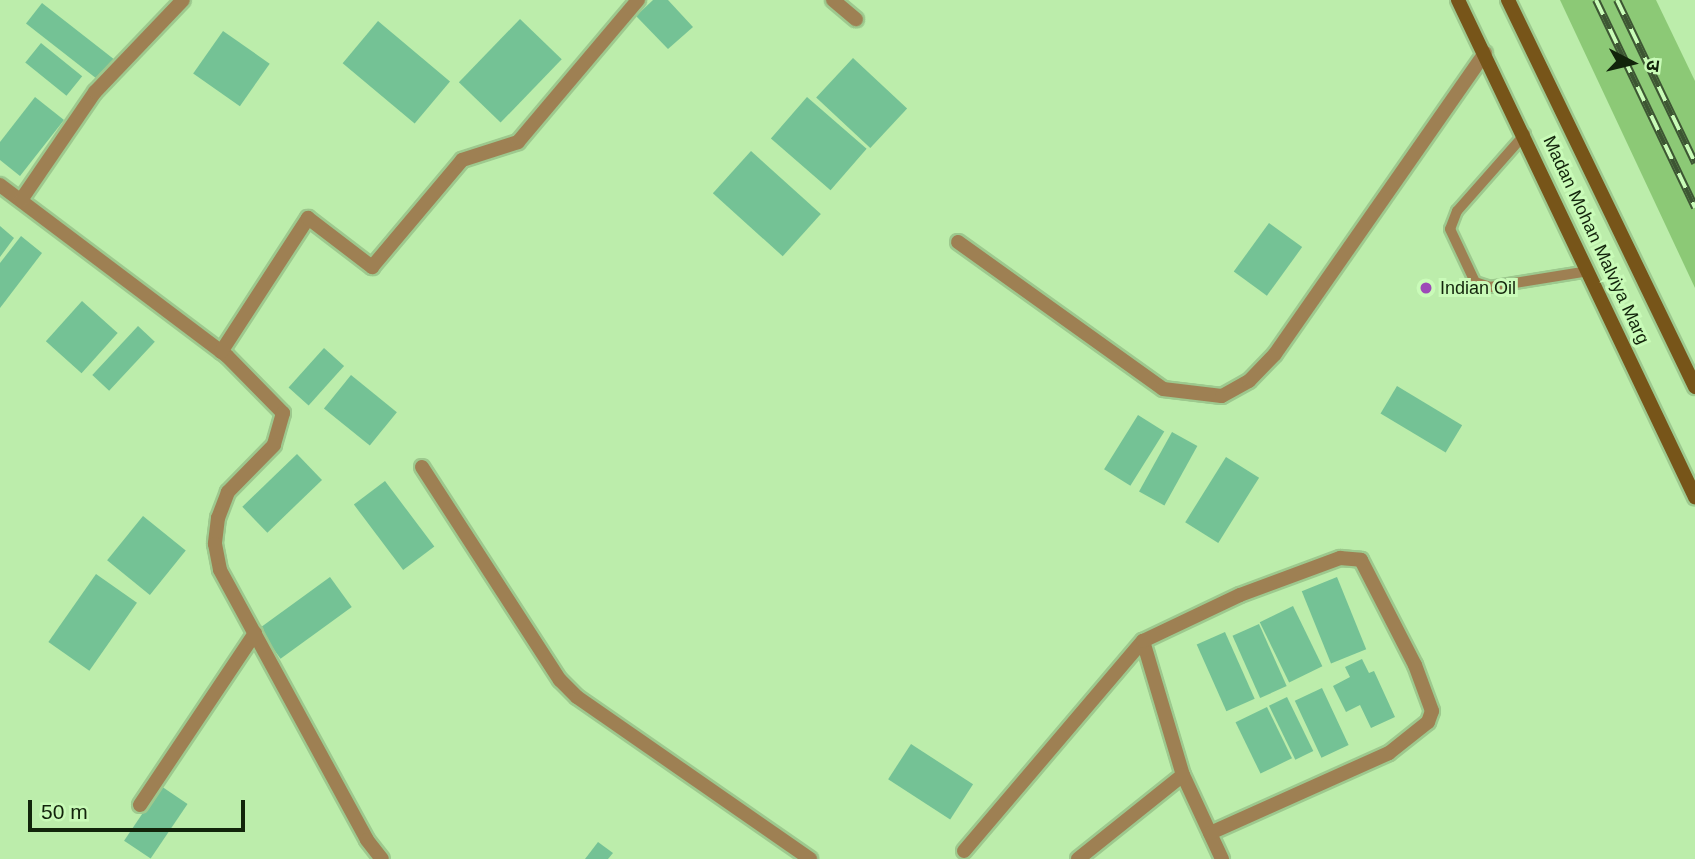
<!DOCTYPE html>
<meta charset="utf-8">
<style>
body{margin:0}
#map{position:relative;width:1695px;height:859px;overflow:hidden;background:#bcedab;font-family:Helvetica,"Noto Sans Devanagari",sans-serif}
div>[style]{position:absolute}
[style*='--x']{left:calc(var(--x)*1px);top:calc(var(--y)*1px);width:calc(var(--w)*1px);rotate:calc(var(--a)*1deg)}
.green>*{inset:0;background:#8cc976}
.building>*{inset:0;background:#74c295;transform-origin:0 0}
.roads{filter:drop-shadow(2px 0 #9dc98e) drop-shadow(-2px 0 #9dc98e) drop-shadow(0 2px #9dc98e) drop-shadow(0 -2px #9dc98e)}
.lane>*{height:10px;margin:-5px;padding:0 5px;transform-origin:5px;border-radius:5px;background:#9e8053}
.street>*{height:14px;margin:-7px;padding:0 7px;transform-origin:7px;border-radius:7px;background:#9e8053}
.secondary>*{height:14px;margin:-7px;padding:0 7px;transform-origin:7px;border-radius:7px;background:#775519}
.rail>*{height:8px;margin-top:-4px;transform-origin:0;background:repeating-linear-gradient(90deg,#c9fbb8 0 16px,#3d5633 0 32px);box-sizing:border-box;border-block:2px solid #3d5633}
.dots>*{width:19px;height:19px;translate:-50% -50%;box-sizing:border-box;border:4px solid #c9fbb8;border-radius:50%}
span{translate:-50% -50%;white-space:nowrap;text-align:center;line-height:1.15;-webkit-text-stroke:6px #c9fbb8;paint-order:stroke}
.street-label{font-size:18px;color:#12240b}
.poi-label{font-size:18px;color:#12240b}
.left{translate:0 -50%;text-align:left}
.north{position:absolute;left:1597px;top:28px;width:70px;height:70px;-webkit-text-stroke:5px #c9fbb8;paint-order:stroke;rotate:97deg;font-size:19px;font-weight:700;line-height:28px;text-align:center;color:#12240b}
.north::after{content:'';display:block;margin:auto;width:24px;height:32px;background:#12240b;clip-path:polygon(50% 0,100% 100%,50% 72%,0 100%)}
.scale{position:absolute;left:28px;top:800px;width:217px;height:32px;box-sizing:border-box;border:4px solid #12240b;border-top:0;padding-left:9px;font-size:21px;line-height:24px;white-space:nowrap;color:#12240b;-webkit-text-stroke:5px #c9fbb8;paint-order:stroke}
</style>
<div id="map">
<div class="green">
<i style="clip-path:polygon(1560px 0,1656px 0,1695px 81px,1695px 288px)"></i>
</div>
<div class="building">
<i style="clip-path:polygon(653px 0,668px 0,693px 27px,668px 49px,636px 16px)"></i>
<i style="left:42px;top:3px;width:93px;height:26px;rotate:38deg"></i>
<i style="left:520px;top:19px;width:58px;height:88px;rotate:44deg"></i>
<i style="left:378px;top:21px;width:94px;height:55px;rotate:40deg"></i>
<i style="left:223px;top:31px;width:57px;height:52px;rotate:35deg"></i>
<i style="left:41px;top:43px;width:53px;height:25px;rotate:39deg"></i>
<i style="left:853px;top:58px;width:74px;height:54px;rotate:43deg"></i>
<i style="clip-path:polygon(35px 97px,64px 120px,20px 176px,0 160px,0 142px)"></i>
<i style="left:807px;top:97px;width:79px;height:55px;rotate:41deg"></i>
<i style="left:751px;top:151px;width:94px;height:57px;rotate:42deg"></i>
<i style="left:1269px;top:223px;width:41px;height:60px;rotate:36deg"></i>
<i style="clip-path:polygon(0 226px,14px 238px,0 257px)"></i>
<i style="clip-path:polygon(21px 236px,42px 253px,0 308px,0 263px)"></i>
<i style="left:82px;top:301px;width:48px;height:54px;rotate:42deg"></i>
<i style="left:138px;top:326px;width:23px;height:67px;rotate:43deg"></i>
<i style="left:324px;top:348px;width:27px;height:53px;rotate:42deg"></i>
<i style="left:351px;top:375px;width:59px;height:43px;rotate:39deg"></i>
<i style="left:1397px;top:386px;width:76px;height:32px;rotate:31deg"></i>
<i style="left:1138px;top:415px;width:31px;height:64px;rotate:32deg"></i>
<i style="left:1172px;top:432px;width:29px;height:68px;rotate:29deg"></i>
<i style="left:297px;top:454px;width:36px;height:76px;rotate:46deg"></i>
<i style="left:1226px;top:457px;width:39px;height:77px;rotate:32deg"></i>
<i style="left:385px;top:481px;width:82px;height:39px;rotate:53deg"></i>
<i style="left:143px;top:516px;width:55px;height:57px;rotate:39deg"></i>
<i style="left:96px;top:574px;width:50px;height:83px;rotate:35deg"></i>
<i style="left:330px;top:577px;width:37px;height:88px;rotate:54deg"></i>
<i style="left:1337px;top:577px;width:78px;height:38px;rotate:68deg"></i>
<i style="left:1293px;top:606px;width:67px;height:37px;rotate:64deg"></i>
<i style="left:1259px;top:624px;width:68px;height:29px;rotate:66deg"></i>
<i style="left:1225px;top:632px;width:73px;height:31px;rotate:66deg"></i>
<i style="clip-path:polygon(1362px 659px,1369px 673px,1374px 671px,1395px 717px,1371px 728px,1360px 705px,1346px 712px,1333px 686px,1350px 677px,1345px 667px)"></i>
<i style="left:1322px;top:688px;width:63px;height:30px;rotate:65deg"></i>
<i style="left:1287px;top:697px;width:60px;height:20px;rotate:64deg"></i>
<i style="left:1267px;top:707px;width:57px;height:35px;rotate:64deg"></i>
<i style="left:911px;top:744px;width:74px;height:42px;rotate:33deg"></i>
<i style="left:161px;top:786px;width:32px;height:66px;rotate:34deg"></i>
<i style="clip-path:polygon(598px 842px,613px 853px,608px 859px,585px 859px)"></i>
</div>
<div class="roads">
<div class="lane">
<i style="--x:1525;--y:134;--w:103;--a:131.4"></i>
<i style="--x:1457;--y:211;--w:19;--a:111"></i>
<i style="--x:1450;--y:229;--w:59;--a:64.7"></i>
<i style="--x:1475;--y:282;--w:16;--a:18"></i>
<i style="--x:1490;--y:287;--w:100;--a:-9.2"></i>
</div>
<div class="street">
<i style="--x:833;--y:0;--w:30;--a:40"></i>
<i style="--x:0;--y:185;--w:284;--a:37"></i>
<i style="--x:227;--y:356;--w:80;--a:45.5"></i>
<i style="--x:283;--y:413;--w:33;--a:106"></i>
<i style="--x:274;--y:445;--w:66;--a:134.4"></i>
<i style="--x:228;--y:492;--w:28;--a:111"></i>
<i style="--x:218;--y:518;--w:26;--a:97"></i>
<i style="--x:215;--y:544;--w:26;--a:79"></i>
<i style="--x:220;--y:570;--w:307;--a:61.4"></i>
<i style="--x:367;--y:840;--w:24;--a:52"></i>
<i style="--x:21;--y:200;--w:131;--a:-55.6"></i>
<i style="--x:95;--y:92;--w:127;--a:-46.3"></i>
<i style="--x:958;--y:242;--w:252;--a:35.6"></i>
<i style="--x:1163;--y:389;--w:59;--a:6.8"></i>
<i style="--x:1222;--y:396;--w:31;--a:-29"></i>
<i style="--x:1249;--y:381;--w:37;--a:-46"></i>
<i style="--x:1275;--y:354;--w:367;--a:-55.1"></i>
<i style="--x:221;--y:352;--w:160;--a:-57"></i>
<i style="--x:308;--y:218;--w:81;--a:37.4"></i>
<i style="--x:372;--y:267;--w:140;--a:-49.9"></i>
<i style="--x:462;--y:160;--w:59;--a:-17.8"></i>
<i style="--x:518;--y:142;--w:186;--a:-49.8"></i>
<i style="--x:422;--y:467;--w:254;--a:57.1"></i>
<i style="--x:560;--y:680;--w:24;--a:45"></i>
<i style="--x:577;--y:697;--w:284;--a:34.8"></i>
<i style="--x:1143;--y:641;--w:140;--a:73.4"></i>
<i style="--x:1183;--y:775;--w:93;--a:65.1"></i>
<i style="--x:140;--y:805;--w:207;--a:-56.2"></i>
<i style="--x:964;--y:851;--w:276;--a:-49.6"></i>
<i style="--x:1143;--y:641;--w:107;--a:-25.4"></i>
<i style="--x:1240;--y:595;--w:107;--a:-20.3"></i>
<i style="--x:1340;--y:558;--w:21;--a:5"></i>
<i style="--x:1361;--y:560;--w:118;--a:62.8"></i>
<i style="--x:1415;--y:665;--w:49;--a:69.7"></i>
<i style="--x:1432;--y:711;--w:12;--a:110"></i>
<i style="--x:1428;--y:722;--w:50;--a:141.5"></i>
<i style="--x:1389;--y:753;--w:196;--a:155.9"></i>
<i style="--x:1078;--y:859;--w:134;--a:-38.7"></i>
</div>
<div class="secondary">
<i style="--x:1458;--y:0;--w:551;--a:64.51"></i>
<i style="--x:1508;--y:0;--w:430;--a:64.2"></i>
</div>
</div>
<div class="rail">
<i style="--x:1596;--y:0;--w:230;--a:64.5"></i>
<i style="--x:1617;--y:0;--w:181;--a:64.4"></i>
</div>
<div class="dots">
<i style="left:1426px;top:288px;background:#9d49b7"></i>
</div>
<div class="street-label">
<span style="left:1596px;top:240px;rotate:65deg">Madan Mohan Malviya Marg</span>
</div>
<div class="poi-label">
<span class="left" style="left:1440px;top:288px">Indian Oil</span>
</div>
<div class="north">उ</div>
<div class="scale">50 m</div>
</div>
